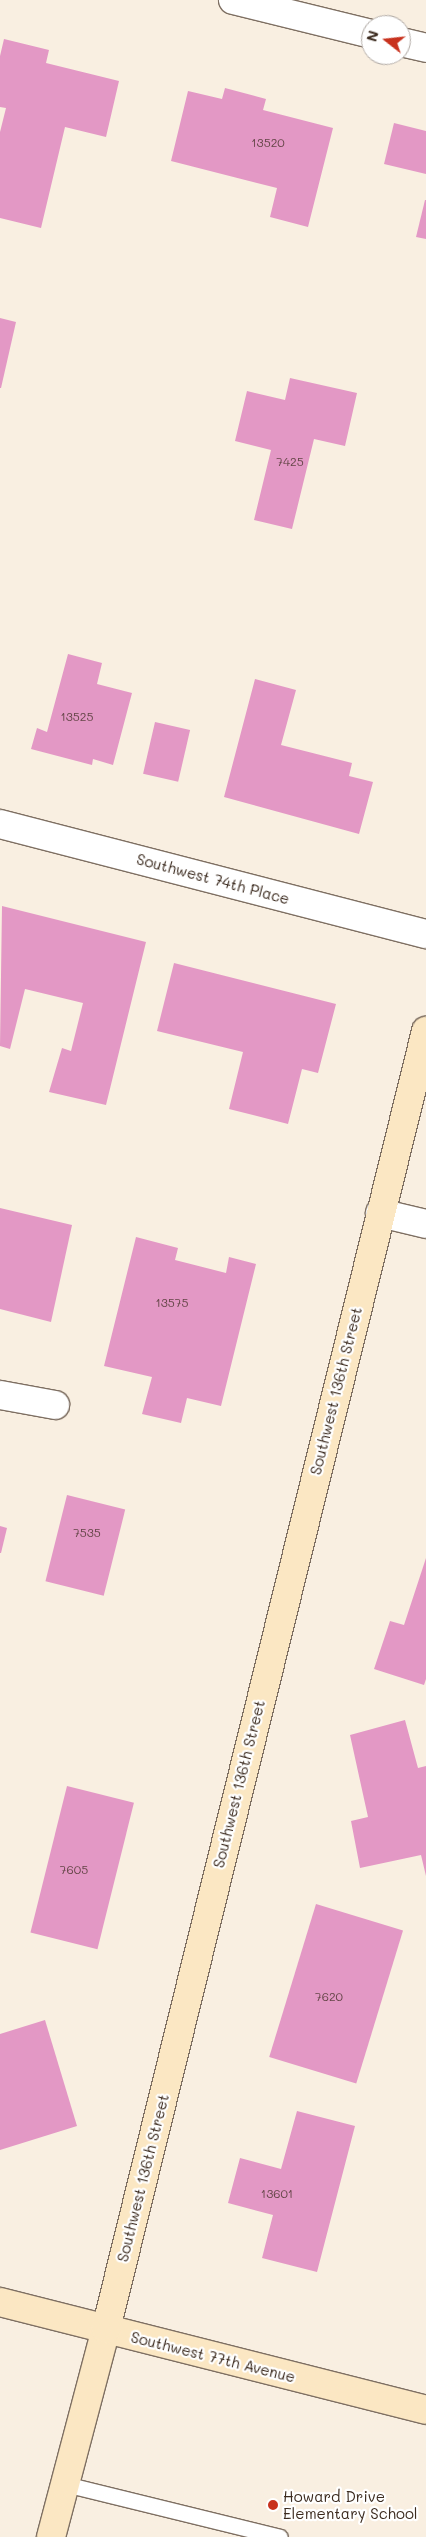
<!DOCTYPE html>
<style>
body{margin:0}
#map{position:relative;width:426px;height:2537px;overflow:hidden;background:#f9efe1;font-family:Mali,sans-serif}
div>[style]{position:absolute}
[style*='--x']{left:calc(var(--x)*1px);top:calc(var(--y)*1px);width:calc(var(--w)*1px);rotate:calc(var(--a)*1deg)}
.building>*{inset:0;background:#e398c5;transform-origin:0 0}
.roads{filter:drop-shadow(1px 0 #7e6f62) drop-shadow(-1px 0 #7e6f62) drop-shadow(0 1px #7e6f62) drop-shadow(0 -1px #7e6f62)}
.lane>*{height:15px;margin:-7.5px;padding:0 7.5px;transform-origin:7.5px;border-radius:7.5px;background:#fff}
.street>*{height:28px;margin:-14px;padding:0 14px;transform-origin:14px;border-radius:14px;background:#fff}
.secondary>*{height:28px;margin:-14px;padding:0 14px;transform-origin:14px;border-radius:14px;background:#fbe7c3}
.dots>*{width:14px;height:14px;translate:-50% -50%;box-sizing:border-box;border:2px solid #fff;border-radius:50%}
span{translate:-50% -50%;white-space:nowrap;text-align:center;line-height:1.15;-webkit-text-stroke:4.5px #fff;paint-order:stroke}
.number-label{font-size:12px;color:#654648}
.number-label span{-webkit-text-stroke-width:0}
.street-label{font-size:15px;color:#3b2a1e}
.poi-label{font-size:15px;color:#3b2a1e}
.left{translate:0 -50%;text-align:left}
.north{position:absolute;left:361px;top:15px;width:50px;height:50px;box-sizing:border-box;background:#fff;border:1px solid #b1aaa5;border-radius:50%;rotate:286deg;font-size:14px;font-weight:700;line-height:20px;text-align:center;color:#3b2a1e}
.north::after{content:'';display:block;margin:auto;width:18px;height:22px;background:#c8321e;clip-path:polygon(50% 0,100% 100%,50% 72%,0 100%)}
</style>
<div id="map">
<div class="building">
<i style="clip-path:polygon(4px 39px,49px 50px,46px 63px,119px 81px,106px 137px,65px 127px,41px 228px,0 218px,0 132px,6px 108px,0 107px,0 56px)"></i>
<i style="clip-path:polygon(225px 88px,266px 99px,263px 110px,333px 128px,308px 227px,270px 217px,277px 188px,171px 161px,188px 91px,222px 99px)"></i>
<i style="clip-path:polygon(394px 123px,426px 131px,426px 174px,384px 164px)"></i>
<i style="clip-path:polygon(425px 200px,426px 200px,426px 239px,416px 237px)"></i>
<i style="clip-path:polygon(0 318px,16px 322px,1px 388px,0 388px)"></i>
<i style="clip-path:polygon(290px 378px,357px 393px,345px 446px,314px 439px,292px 529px,254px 520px,271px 450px,235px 441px,247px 391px,285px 400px)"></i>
<i style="clip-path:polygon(68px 654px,102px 663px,97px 684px,132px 693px,113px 765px,93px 759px,92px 765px,31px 749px,37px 728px,47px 732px)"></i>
<i style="clip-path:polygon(255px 679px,296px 690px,281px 745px,352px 763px,349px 776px,373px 782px,359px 834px,224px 797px)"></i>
<i style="left:155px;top:722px;width:36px;height:53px;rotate:13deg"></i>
<i style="clip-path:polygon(2px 906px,146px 942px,106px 1105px,49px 1092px,62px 1048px,71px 1051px,83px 1003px,25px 989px,10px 1049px,0 1046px)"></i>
<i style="clip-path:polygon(174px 963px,336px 1004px,318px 1073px,302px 1069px,288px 1124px,229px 1109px,243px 1052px,157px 1031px)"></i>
<i style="clip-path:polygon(0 1208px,72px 1225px,51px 1322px,0 1309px)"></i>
<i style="clip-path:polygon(136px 1237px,178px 1248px,175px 1260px,226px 1273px,229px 1257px,256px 1264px,221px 1406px,187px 1398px,181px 1423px,142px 1414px,152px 1377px,104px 1366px)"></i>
<i style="left:67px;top:1495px;width:60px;height:89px;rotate:14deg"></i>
<i style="clip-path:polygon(0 1526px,7px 1528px,1px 1553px,0 1553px)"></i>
<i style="clip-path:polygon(426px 1558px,426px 1679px,424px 1685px,374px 1669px,390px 1621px,404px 1625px)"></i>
<i style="clip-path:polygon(405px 1720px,418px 1768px,426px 1766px,426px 1876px,421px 1855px,360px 1868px,351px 1821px,368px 1817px,350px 1735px)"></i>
<i style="left:67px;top:1786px;width:69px;height:151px;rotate:14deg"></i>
<i style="left:316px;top:1904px;width:91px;height:160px;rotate:17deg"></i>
<i style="clip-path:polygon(45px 2020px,77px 2126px,0 2150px,0 2034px)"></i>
<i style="clip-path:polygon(297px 2111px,355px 2126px,317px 2272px,262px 2258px,273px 2215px,228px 2203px,240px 2158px,281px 2169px)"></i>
</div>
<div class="roads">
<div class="lane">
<i style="--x:65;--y:2484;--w:221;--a:13.8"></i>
</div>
<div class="street">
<i style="--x:233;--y:0;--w:142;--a:13.8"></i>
<i style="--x:401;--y:42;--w:26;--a:13"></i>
<i style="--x:0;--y:824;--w:440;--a:14.5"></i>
<i style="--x:380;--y:1213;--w:47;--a:13.4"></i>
<i style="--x:0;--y:1395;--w:56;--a:10.3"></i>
</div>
<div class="secondary">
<i style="--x:0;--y:2302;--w:439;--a:14.2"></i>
<i style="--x:51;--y:2537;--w:215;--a:-75.2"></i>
<i style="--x:106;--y:2329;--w:1337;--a:-76.15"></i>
</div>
</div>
<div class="dots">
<i style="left:273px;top:2505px;background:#c8321e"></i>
</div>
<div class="number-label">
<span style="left:268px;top:143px">13520</span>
<span style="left:290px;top:462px">7425</span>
<span style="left:77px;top:717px">13525</span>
<span style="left:172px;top:1303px">13575</span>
<span style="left:87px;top:1533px">7535</span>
<span style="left:74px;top:1870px">7605</span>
<span style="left:329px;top:1997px">7620</span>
<span style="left:277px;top:2194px">13601</span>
</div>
<div class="street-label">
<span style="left:213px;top:879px;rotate:15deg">Southwest 74th Place</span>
<span style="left:336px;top:1391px;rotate:-76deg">Southwest 136th Street</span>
<span style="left:239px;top:1784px;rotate:-76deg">Southwest 136th Street</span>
<span style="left:143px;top:2178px;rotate:-76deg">Southwest 136th Street</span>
<span style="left:213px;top:2357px;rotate:14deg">Southwest 77th Avenue</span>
</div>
<div class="poi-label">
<span class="left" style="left:283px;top:2505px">Howard Drive<br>Elementary School</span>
</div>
<div class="north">N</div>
</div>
